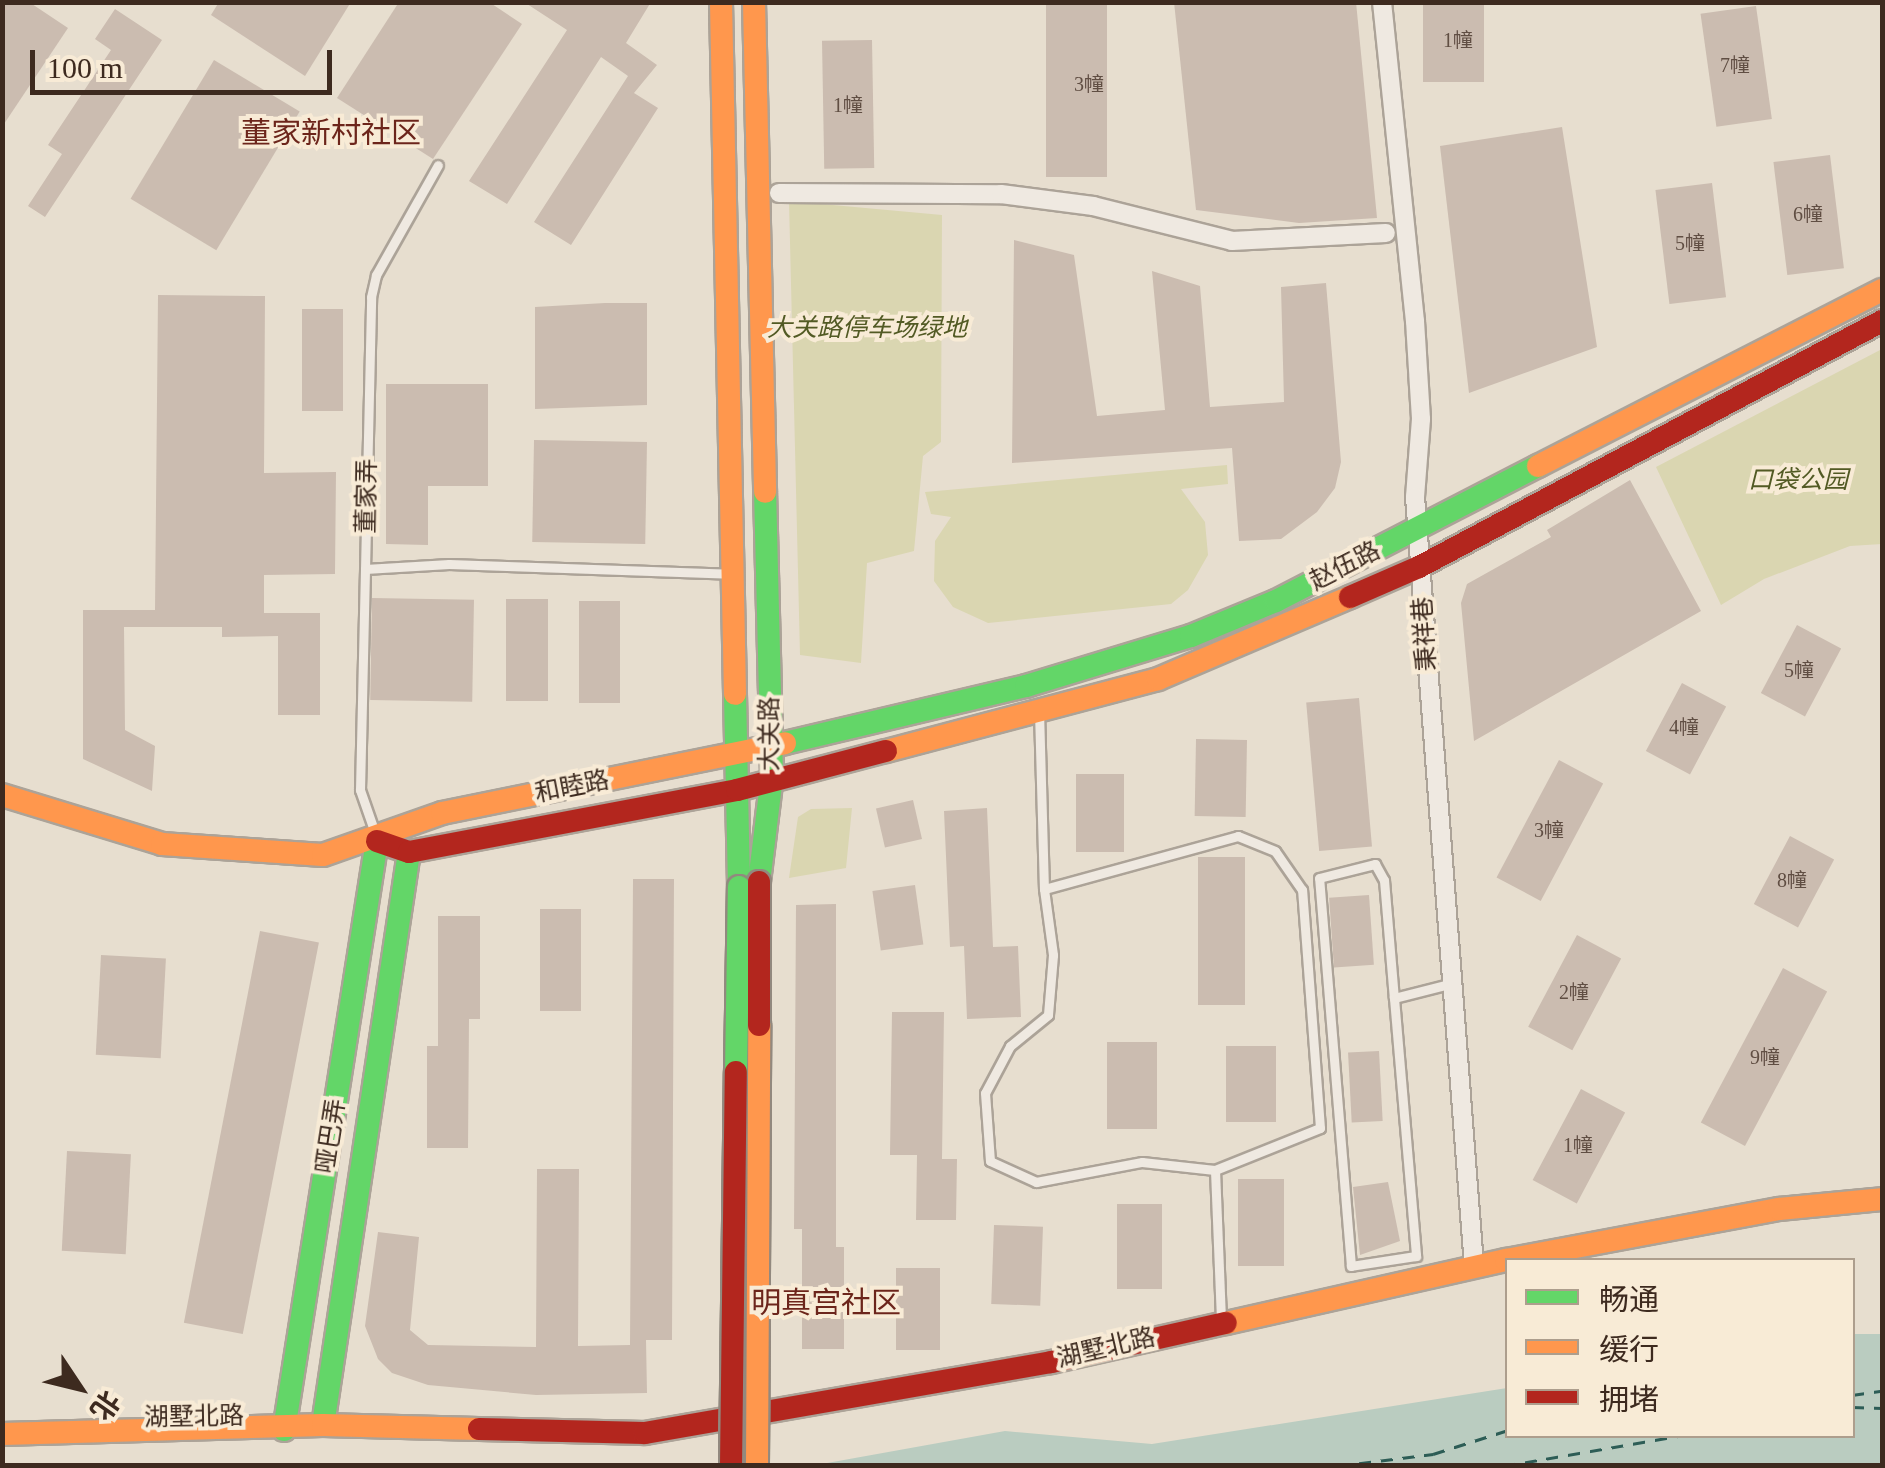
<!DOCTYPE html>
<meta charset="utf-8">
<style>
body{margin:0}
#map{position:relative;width:1885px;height:1468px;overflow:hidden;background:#e7decf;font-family:"Times New Roman","Noto Sans SC",serif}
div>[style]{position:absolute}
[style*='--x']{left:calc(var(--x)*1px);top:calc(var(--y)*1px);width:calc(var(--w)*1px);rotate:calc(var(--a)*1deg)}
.green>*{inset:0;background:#dad6b1}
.water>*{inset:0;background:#baccc0}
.ferry>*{height:2.5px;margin-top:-1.25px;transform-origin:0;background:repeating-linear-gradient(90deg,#2d5d56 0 12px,transparent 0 22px)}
.building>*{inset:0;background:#cbbcb0;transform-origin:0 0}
.roads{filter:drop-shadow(2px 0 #aca398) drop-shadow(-2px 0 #aca398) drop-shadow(0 2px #aca398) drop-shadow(0 -2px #aca398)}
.lane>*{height:9px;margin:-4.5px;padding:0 4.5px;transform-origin:4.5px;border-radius:4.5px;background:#efe9e1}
.street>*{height:18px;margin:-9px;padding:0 9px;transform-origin:9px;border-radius:9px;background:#efe9e1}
.fast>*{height:22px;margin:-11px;padding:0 11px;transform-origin:11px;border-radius:11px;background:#63d668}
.slow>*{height:22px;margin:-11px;padding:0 11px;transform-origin:11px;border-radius:11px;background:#ff974d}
.jam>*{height:22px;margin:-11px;padding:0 11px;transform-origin:11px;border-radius:11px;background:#b3261e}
.bridges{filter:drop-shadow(2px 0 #92897f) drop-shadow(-2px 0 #92897f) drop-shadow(0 2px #92897f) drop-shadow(0 -2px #92897f)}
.fast-bridge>*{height:22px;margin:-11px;padding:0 11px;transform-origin:11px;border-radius:11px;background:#63d668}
.slow-bridge>*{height:22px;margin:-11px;padding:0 11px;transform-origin:11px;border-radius:11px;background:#ff974d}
.jam-bridge>*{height:22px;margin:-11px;padding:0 11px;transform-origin:11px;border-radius:11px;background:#b3261e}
span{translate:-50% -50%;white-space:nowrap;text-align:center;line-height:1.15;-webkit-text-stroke:8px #f8ebd6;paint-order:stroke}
.number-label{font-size:20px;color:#604e43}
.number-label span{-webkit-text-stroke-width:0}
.park-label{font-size:25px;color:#525a24;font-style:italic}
.street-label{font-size:25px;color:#3d2a1f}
.quarter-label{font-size:30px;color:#6c251b}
.frame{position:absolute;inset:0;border:5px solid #3d2a1f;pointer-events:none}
.legend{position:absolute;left:1505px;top:1258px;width:350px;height:180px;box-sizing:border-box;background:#f8ebd6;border:2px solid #ad9e8d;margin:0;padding:12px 18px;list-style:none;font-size:30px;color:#3d2a1f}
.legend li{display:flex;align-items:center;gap:20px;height:50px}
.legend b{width:50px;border:2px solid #ad9e8d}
.north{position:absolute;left:30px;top:1338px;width:100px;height:100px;-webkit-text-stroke:8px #f8ebd6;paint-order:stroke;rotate:125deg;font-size:28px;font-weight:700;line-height:40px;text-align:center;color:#3d2a1f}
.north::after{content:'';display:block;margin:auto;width:35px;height:45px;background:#3d2a1f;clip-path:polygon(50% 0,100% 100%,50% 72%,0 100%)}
.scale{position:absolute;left:30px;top:50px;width:302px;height:45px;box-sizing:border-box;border:5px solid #3d2a1f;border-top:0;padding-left:12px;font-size:30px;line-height:35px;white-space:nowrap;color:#3d2a1f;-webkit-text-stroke:8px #f8ebd6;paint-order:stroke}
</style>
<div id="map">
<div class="green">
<i style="clip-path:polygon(789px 201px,942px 215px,941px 442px,923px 456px,914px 551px,867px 563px,861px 663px,800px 655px)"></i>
<i style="clip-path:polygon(1882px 349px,1882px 544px,1850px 546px,1764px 579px,1721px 605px,1656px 467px)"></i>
<i style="clip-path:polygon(1227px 465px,1228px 484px,1181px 489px,1205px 522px,1208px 555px,1188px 590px,1171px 604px,988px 623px,953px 607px,934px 581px,935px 541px,951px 517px,931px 514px,925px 492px)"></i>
<i style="clip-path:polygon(852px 808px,846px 868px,789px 878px,798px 817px,811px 809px)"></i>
</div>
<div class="water">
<i style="clip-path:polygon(1853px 1334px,1882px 1334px,1882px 1465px,816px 1465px,1005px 1431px,1152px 1444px,1507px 1388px,1508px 1436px,1852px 1436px)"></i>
</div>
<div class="ferry">
<i style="--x:1852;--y:1395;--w:30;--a:-8"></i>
<i style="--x:1852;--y:1407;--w:30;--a:2"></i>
<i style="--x:1337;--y:1466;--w:97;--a:-7.1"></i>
<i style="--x:1433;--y:1454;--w:79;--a:-17.7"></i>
<i style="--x:1503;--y:1466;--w:179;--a:-9.7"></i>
</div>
<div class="building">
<i style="clip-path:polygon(2px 2px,29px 2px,68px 28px,2px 127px)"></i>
<i style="clip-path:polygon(219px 2px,351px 2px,305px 76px,211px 15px)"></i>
<i style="clip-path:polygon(399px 2px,489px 2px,522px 24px,433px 159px,337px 98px)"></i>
<i style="clip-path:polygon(524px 2px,651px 2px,626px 43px,657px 65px,634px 93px,658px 108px,571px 245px,534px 222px,628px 76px,601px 57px,507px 204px,469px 181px,567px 30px)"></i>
<i style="left:1046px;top:2px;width:61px;height:175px"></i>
<i style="clip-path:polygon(1174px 2px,1356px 2px,1377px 218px,1299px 223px,1196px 210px)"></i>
<i style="left:1423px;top:2px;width:61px;height:80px"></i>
<i style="left:1756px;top:6px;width:114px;height:56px;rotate:82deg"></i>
<i style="clip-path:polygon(115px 9px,162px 40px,45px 217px,28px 206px,62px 154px,48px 145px,111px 50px,95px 39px)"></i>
<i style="left:872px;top:40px;width:128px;height:50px;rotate:89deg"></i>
<i style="left:214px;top:60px;width:100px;height:162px;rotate:31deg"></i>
<i style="clip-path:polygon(1562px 127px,1597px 347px,1469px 393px,1440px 146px)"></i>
<i style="left:1830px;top:155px;width:114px;height:57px;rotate:83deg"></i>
<i style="left:1712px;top:183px;width:115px;height:57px;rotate:83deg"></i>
<i style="clip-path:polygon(1014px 240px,1074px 255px,1097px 416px,1165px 410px,1152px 271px,1200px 286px,1210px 407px,1284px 402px,1281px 287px,1326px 283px,1341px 462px,1335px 488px,1317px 512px,1281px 539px,1239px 541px,1232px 448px,1012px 463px)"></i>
<i style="clip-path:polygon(158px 295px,265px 296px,264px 473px,336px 472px,335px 574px,264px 575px,264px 613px,320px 613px,320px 715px,278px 715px,278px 636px,222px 637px,222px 627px,124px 627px,125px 730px,155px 746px,152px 791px,83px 759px,83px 610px,155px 610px)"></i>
<i style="clip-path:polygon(605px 303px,647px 303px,647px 405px,535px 409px,535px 307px)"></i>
<i style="left:343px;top:309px;width:102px;height:41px;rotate:90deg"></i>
<i style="clip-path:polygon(386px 384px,488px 384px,488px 486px,428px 486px,428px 545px,386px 544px)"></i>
<i style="left:647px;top:442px;width:102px;height:113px;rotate:91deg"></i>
<i style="clip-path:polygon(1630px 480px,1701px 611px,1474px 741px,1461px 603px,1467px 584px,1551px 537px,1547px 530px)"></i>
<i style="left:372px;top:598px;width:102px;height:102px;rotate:1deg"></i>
<i style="left:506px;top:599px;width:42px;height:102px"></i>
<i style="left:579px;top:601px;width:41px;height:102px"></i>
<i style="left:1797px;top:625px;width:50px;height:77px;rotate:28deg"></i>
<i style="left:1682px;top:683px;width:50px;height:77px;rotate:28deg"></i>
<i style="left:1359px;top:698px;width:149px;height:53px;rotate:85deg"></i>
<i style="left:1196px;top:739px;width:51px;height:77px;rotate:1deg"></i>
<i style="left:1559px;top:760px;width:50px;height:133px;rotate:28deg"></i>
<i style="left:1076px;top:774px;width:48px;height:78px"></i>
<i style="left:913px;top:800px;width:40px;height:38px;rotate:77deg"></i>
<i style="clip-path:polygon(987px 808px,993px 947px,1018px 946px,1021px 1017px,967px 1019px,964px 946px,950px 947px,944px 811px)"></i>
<i style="left:1790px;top:836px;width:50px;height:77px;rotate:28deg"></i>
<i style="left:1198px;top:857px;width:47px;height:148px"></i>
<i style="clip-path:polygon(633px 879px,674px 879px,672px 1340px,646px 1340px,647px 1393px,536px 1395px,428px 1385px,392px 1373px,378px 1359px,365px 1326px,378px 1232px,419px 1237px,410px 1330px,428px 1345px,536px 1347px,537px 1169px,579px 1169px,578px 1346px,630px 1345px)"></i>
<i style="left:915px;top:885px;width:60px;height:43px;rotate:82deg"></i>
<i style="left:1369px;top:895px;width:70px;height:40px;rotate:86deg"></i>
<i style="clip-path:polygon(836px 904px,836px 1247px,844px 1247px,844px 1349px,802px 1349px,802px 1229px,794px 1229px,796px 905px)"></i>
<i style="left:540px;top:909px;width:41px;height:102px"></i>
<i style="clip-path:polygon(438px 916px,480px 916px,480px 1019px,469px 1019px,468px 1148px,427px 1148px,427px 1046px,438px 1046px)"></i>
<i style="left:260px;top:931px;width:60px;height:399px;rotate:11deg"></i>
<i style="left:1577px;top:935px;width:50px;height:104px;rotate:28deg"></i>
<i style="left:101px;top:955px;width:65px;height:100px;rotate:3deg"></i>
<i style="left:1783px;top:968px;width:50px;height:175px;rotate:28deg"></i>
<i style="clip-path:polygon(892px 1012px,944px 1012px,942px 1159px,957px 1159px,956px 1220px,916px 1220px,917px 1155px,890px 1155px)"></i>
<i style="left:1107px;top:1042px;width:50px;height:87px"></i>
<i style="left:1226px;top:1046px;width:50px;height:76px"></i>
<i style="left:1379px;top:1051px;width:70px;height:31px;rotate:87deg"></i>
<i style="left:1581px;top:1089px;width:50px;height:103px;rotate:28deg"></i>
<i style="left:67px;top:1151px;width:64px;height:100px;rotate:3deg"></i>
<i style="left:1238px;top:1179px;width:46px;height:87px"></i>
<i style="clip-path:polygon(1388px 1182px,1400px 1241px,1360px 1255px,1353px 1187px)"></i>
<i style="left:1117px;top:1204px;width:45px;height:85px"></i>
<i style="left:994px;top:1225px;width:49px;height:79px;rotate:2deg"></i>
<i style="left:896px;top:1268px;width:44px;height:82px"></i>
</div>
<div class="roads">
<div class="lane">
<i style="--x:365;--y:569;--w:84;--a:-3.4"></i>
<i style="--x:449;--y:564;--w:281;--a:2"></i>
<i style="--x:1039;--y:711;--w:178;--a:88.4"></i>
<i style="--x:1044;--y:889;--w:67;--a:82.2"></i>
<i style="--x:1053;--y:955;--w:60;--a:94.8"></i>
<i style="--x:1048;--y:1015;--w:49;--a:140.8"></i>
<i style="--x:1010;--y:1046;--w:53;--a:118"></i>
<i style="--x:985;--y:1093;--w:68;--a:85.8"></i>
<i style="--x:990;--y:1161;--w:51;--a:24.5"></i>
<i style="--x:1036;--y:1182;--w:108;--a:-10.7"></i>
<i style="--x:1142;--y:1162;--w:73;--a:6.3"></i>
<i style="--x:1215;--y:1170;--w:113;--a:-21.8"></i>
<i style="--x:1320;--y:1128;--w:239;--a:-94.3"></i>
<i style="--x:1302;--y:890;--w:47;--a:-124.7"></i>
<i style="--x:1275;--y:851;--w:40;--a:-158"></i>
<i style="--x:1238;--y:836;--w:201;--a:164.7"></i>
<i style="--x:375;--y:833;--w:46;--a:-109.2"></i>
<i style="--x:360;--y:790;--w:493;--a:-88.7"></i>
<i style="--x:371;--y:297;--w:23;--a:-77"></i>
<i style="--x:376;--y:275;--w:126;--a:-60.6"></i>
<i style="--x:1394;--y:998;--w:259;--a:85.1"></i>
<i style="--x:1416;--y:1256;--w:66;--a:171.3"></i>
<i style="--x:1351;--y:1266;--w:389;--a:-94.7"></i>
<i style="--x:1319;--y:878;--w:58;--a:-14"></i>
<i style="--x:1375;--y:864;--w:18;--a:61"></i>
<i style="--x:1384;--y:880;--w:118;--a:85.2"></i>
<i style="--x:1394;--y:998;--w:57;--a:-14.3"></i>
<i style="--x:1215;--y:1170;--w:151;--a:87.7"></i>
</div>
<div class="street">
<i style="--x:1382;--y:2;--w:321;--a:84.1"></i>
<i style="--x:1415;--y:321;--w:98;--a:86.5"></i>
<i style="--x:1421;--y:419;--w:78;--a:94.4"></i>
<i style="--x:1415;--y:497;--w:771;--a:85.61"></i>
<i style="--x:779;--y:193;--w:222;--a:0.3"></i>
<i style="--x:1001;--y:194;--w:93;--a:7.4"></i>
<i style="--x:1093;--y:206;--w:143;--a:14.1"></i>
<i style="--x:1232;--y:241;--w:154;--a:-3"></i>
</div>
<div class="fast">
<i style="--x:735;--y:694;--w:193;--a:88.8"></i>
<i style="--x:785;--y:743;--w:248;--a:-13.3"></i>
<i style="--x:1026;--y:686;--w:172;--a:-16.9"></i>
<i style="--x:1191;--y:636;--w:92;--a:-22.4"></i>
<i style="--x:1276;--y:601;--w:295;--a:-27.3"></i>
<i style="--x:759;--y:882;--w:107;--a:-83"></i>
<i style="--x:772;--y:776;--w:284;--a:-91.4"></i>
<i style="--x:323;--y:1425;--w:579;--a:-81.46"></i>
<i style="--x:284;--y:1430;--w:596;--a:-81.03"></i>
</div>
<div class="slow">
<i style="--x:721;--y:2;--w:692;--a:88.84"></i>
<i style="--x:754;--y:2;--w:490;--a:88.7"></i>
<i style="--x:1538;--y:466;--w:386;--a:-27.1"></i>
<i style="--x:886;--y:751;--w:281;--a:-14.8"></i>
<i style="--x:1158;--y:679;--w:209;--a:-23.1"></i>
<i style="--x:2;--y:795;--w:167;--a:17"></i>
<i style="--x:162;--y:844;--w:161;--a:3.9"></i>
<i style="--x:323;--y:855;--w:126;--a:-19.4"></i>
<i style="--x:442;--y:813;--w:350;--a:-11.5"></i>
<i style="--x:1226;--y:1323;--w:287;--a:-12.7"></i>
<i style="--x:1506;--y:1260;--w:278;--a:-10.6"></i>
<i style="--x:1779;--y:1209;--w:103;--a:-5.5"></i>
<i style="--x:2;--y:1434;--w:321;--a:-1.6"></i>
<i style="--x:323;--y:1425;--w:156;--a:1.5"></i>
</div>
<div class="jam">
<i style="--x:1350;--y:597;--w:75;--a:-23.5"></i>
<i style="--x:1419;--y:567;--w:524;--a:-27.98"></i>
<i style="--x:377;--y:841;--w:34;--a:19"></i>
<i style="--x:409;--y:852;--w:334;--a:-10.7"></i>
<i style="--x:737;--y:790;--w:154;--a:-14.7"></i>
<i style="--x:479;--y:1429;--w:166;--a:1.4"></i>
<i style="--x:645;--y:1433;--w:412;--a:-9.9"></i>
<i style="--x:1051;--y:1362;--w:179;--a:-12.6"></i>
</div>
</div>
<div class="bridges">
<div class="fast-bridge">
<i style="--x:736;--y:1072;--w:185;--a:-89.1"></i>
</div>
<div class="slow-bridge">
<i style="--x:757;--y:1466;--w:441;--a:-89.7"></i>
</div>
<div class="jam-bridge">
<i style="--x:759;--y:1025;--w:143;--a:-90"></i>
<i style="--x:731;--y:1466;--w:394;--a:-89.3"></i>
</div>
</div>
<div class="number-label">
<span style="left:1458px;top:40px">1幢</span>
<span style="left:1735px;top:65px">7幢</span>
<span style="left:1089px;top:84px">3幢</span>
<span style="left:848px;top:105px">1幢</span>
<span style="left:1808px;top:214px">6幢</span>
<span style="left:1690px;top:243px">5幢</span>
<span style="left:1799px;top:670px">5幢</span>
<span style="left:1684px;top:727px">4幢</span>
<span style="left:1549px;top:830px">3幢</span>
<span style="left:1792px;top:880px">8幢</span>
<span style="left:1574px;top:992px">2幢</span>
<span style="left:1765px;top:1057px">9幢</span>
<span style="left:1578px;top:1145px">1幢</span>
</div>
<div class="park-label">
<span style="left:867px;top:328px">大关路停车场绿地</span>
<span style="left:1798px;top:480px">口袋公园</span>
</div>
<div class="street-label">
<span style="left:367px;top:496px;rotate:-89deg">董家弄</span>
<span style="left:1345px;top:566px;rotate:-27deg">赵伍路</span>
<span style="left:1425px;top:634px;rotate:-94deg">秉祥巷</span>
<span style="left:770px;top:734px;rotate:-90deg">大关路</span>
<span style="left:572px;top:787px;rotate:-11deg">和睦路</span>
<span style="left:331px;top:1136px;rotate:-81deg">哑巴弄</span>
<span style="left:1106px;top:1348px;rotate:-13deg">湖墅北路</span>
<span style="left:194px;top:1417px;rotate:-1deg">湖墅北路</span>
</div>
<div class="quarter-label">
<span style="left:331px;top:133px">董家新村社区</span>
<span style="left:826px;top:1303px">明真宫社区</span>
</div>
<div class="frame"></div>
<ul class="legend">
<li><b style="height:12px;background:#63d668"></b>畅通</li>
<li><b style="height:12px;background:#ff974d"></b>缓行</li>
<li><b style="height:12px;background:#b3261e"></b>拥堵</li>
</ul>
<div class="north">北</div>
<div class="scale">100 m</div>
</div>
